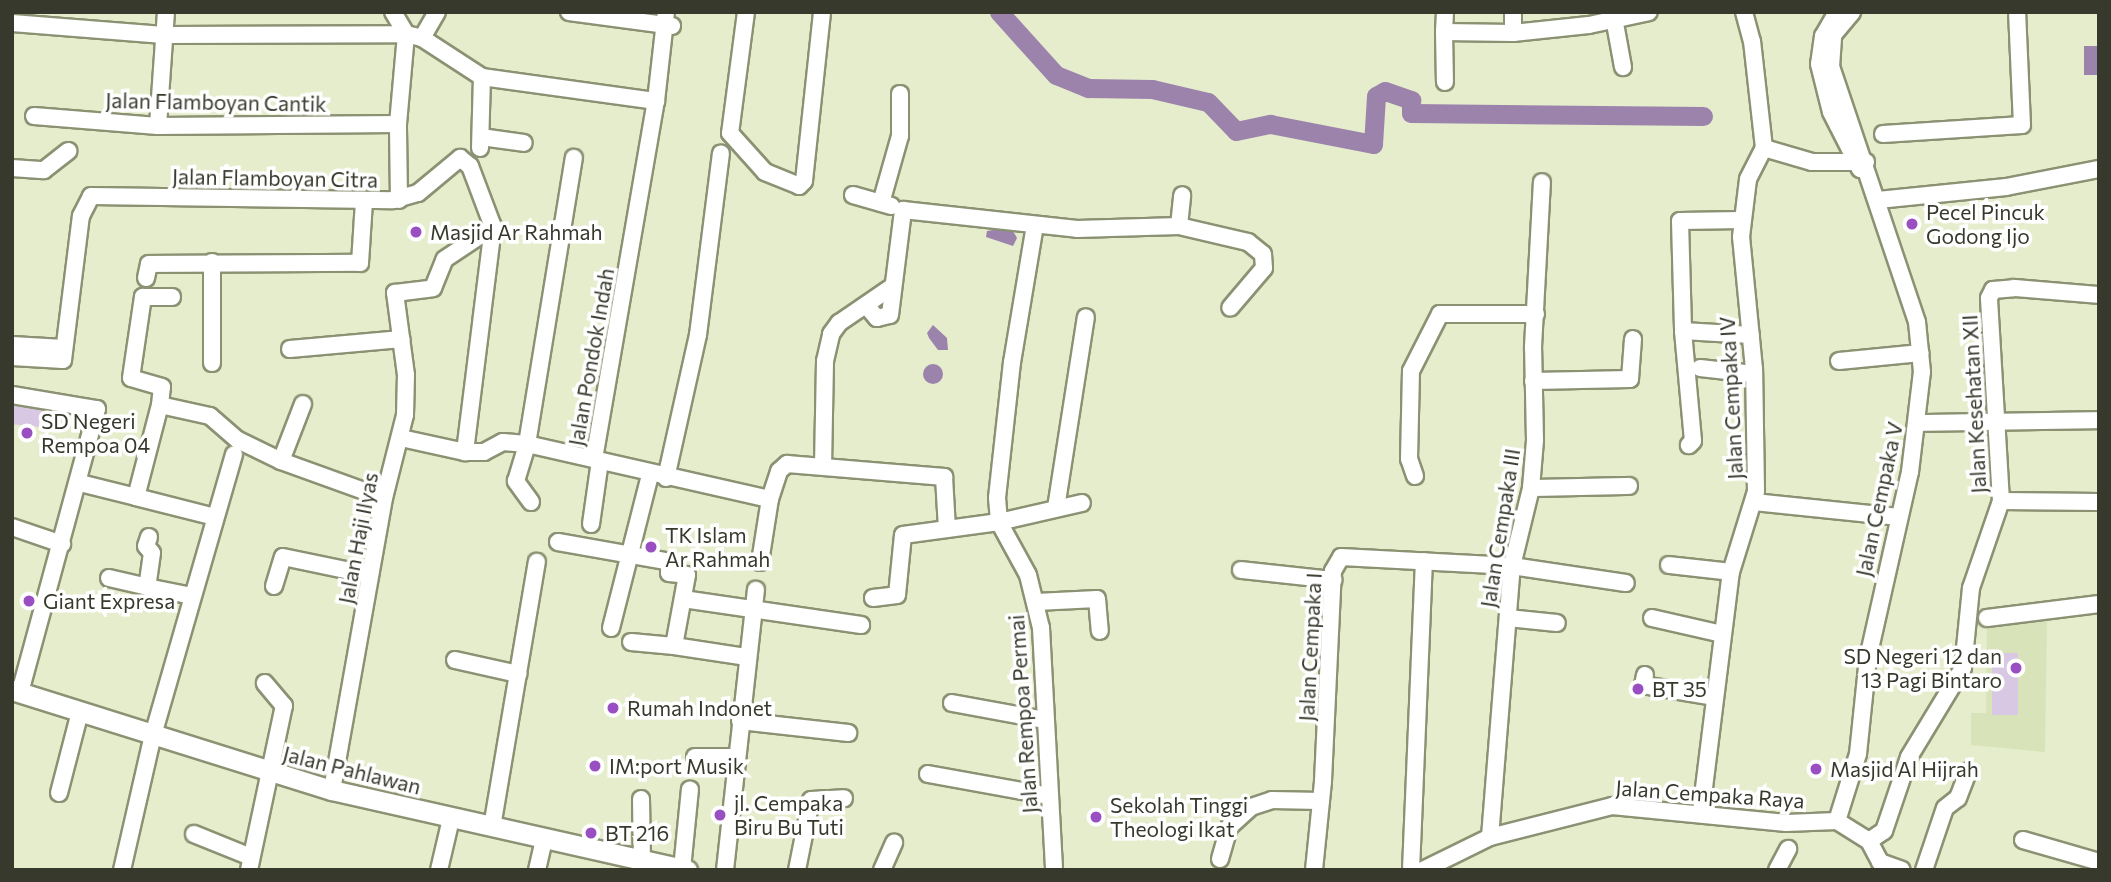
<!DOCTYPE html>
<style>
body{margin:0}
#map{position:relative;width:2111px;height:882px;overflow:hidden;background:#e5edcc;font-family:Commissioner,sans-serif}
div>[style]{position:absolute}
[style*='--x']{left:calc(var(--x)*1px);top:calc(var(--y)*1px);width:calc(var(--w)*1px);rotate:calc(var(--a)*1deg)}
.built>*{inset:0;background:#d9e3ba}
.green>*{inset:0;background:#d9c8e3;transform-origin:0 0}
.water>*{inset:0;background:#9c83ac;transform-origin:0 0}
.round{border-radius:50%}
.river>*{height:19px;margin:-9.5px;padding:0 9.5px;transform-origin:9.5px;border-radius:9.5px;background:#9c83ac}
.roads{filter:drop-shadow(2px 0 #8b9273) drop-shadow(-2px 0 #8b9273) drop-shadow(0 2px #8b9273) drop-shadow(0 -2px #8b9273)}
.minor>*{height:16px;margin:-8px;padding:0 8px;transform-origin:8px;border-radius:8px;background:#fff}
.major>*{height:19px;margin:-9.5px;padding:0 9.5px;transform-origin:9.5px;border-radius:9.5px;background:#fff}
.dots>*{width:19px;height:19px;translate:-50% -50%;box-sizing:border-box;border:4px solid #fff;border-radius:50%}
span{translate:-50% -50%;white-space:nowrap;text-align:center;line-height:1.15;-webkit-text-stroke:7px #fff;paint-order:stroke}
.street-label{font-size:21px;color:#36392c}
.poi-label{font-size:21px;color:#36392c}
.left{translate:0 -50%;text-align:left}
.right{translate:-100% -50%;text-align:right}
.frame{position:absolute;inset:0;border:14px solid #36392c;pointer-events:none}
</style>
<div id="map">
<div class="built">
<i style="clip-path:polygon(2018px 618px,2047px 618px,2045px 752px,1971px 745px,1971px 713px,1986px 713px,1987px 623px,2018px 624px)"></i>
</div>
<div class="green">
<i style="left:12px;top:402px;width:47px;height:22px;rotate:6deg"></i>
<i style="left:1992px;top:653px;width:26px;height:62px"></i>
</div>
<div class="water">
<i style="left:2099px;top:46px;width:29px;height:15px;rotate:90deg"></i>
<i style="clip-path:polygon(999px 229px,1013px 231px,1017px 238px,1013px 246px,986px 237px,987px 231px)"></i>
<i style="clip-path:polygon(933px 325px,947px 338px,948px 350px,938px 350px,929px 338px,927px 333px)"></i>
<i class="round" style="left:923px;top:364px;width:20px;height:20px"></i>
</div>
<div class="river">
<i style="--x:999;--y:12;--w:85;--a:47.9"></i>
<i style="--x:1056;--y:75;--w:35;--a:22"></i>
<i style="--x:1088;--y:88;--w:64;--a:0.9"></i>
<i style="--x:1152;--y:89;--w:57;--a:13.1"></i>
<i style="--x:1208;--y:102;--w:40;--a:46"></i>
<i style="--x:1236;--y:131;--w:35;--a:-12"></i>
<i style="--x:1270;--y:124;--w:105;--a:11"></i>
<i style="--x:1373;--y:144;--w:48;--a:-86.4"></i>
<i style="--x:1376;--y:96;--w:10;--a:-29"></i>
<i style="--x:1385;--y:91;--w:28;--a:19"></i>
<i style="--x:1411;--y:100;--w:13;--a:90"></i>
<i style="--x:1411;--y:113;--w:292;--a:0.6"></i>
</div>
<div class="roads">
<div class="minor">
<i style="--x:393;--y:12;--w:26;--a:59"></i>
<i style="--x:569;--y:12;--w:104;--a:7.7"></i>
<i style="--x:746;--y:12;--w:122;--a:97.5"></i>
<i style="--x:730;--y:133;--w:52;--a:48.1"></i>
<i style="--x:765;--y:172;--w:37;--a:22"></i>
<i style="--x:799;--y:186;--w:7;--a:-45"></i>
<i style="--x:804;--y:181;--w:170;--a:-83.9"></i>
<i style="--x:1445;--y:12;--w:20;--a:93"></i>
<i style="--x:1444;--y:32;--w:69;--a:0.8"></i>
<i style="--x:1513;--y:33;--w:76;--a:-6"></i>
<i style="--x:1589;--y:25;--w:61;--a:-12.2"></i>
<i style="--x:1513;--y:12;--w:21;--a:90"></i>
<i style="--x:1744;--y:12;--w:30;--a:75"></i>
<i style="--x:1752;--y:41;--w:108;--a:83.6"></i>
<i style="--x:1764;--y:148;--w:50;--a:16.3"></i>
<i style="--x:1812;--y:162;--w:54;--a:0"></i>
<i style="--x:1837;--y:12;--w:28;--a:120"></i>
<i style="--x:1823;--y:36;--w:28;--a:98"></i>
<i style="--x:1819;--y:64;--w:49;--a:76"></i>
<i style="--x:1831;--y:112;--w:64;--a:63"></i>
<i style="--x:1614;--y:18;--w:50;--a:79.6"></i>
<i style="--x:12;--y:23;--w:152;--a:4.5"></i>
<i style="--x:164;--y:35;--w:242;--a:-0.2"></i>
<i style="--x:406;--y:34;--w:16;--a:14"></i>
<i style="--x:422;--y:38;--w:72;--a:33"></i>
<i style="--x:482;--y:77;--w:176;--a:7.9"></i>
<i style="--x:1444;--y:32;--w:50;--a:88.9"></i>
<i style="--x:422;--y:38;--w:30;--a:-60"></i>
<i style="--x:34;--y:116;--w:124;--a:4.6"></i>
<i style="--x:158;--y:126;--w:240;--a:-0.5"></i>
<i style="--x:158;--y:126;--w:114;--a:-86"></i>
<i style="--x:1883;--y:134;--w:139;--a:-3.7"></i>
<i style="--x:2022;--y:125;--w:113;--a:-92.5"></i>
<i style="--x:481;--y:137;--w:43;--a:7.9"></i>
<i style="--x:480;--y:148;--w:71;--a:-88.4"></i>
<i style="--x:12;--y:168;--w:32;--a:4"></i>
<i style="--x:44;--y:170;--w:31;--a:-38"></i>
<i style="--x:853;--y:195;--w:40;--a:16"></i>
<i style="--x:399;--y:200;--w:76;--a:-90.8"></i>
<i style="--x:398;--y:124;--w:90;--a:-84.9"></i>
<i style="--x:1878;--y:200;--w:129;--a:-5.8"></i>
<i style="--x:2006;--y:187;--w:95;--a:-11"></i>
<i style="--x:881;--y:203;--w:70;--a:-74.2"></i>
<i style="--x:900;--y:136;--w:42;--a:-90"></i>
<i style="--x:1742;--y:220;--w:62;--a:179.1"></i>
<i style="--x:1680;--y:221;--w:110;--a:88.4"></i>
<i style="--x:1683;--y:331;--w:68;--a:3.4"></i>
<i style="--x:1035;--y:225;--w:139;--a:99.5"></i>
<i style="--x:1012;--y:362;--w:137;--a:96.3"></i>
<i style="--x:997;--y:498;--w:24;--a:85"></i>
<i style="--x:999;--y:522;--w:60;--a:61.3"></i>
<i style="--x:1028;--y:575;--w:55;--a:76.2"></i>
<i style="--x:1041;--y:628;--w:242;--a:86.9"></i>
<i style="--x:1179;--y:226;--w:71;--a:13.1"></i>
<i style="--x:1248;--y:242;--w:19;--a:39"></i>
<i style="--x:1263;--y:254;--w:14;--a:86"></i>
<i style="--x:1264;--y:268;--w:52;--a:130.4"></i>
<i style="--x:146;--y:278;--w:14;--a:-78"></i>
<i style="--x:149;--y:264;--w:211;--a:-0.3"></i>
<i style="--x:360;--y:263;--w:62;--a:-86.3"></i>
<i style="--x:866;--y:305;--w:17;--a:50"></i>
<i style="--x:877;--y:318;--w:13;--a:-13"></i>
<i style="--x:890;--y:315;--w:106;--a:-82.9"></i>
<i style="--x:903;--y:210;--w:175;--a:6.2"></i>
<i style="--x:1077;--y:229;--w:102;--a:-1.7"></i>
<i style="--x:1179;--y:226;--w:31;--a:-84"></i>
<i style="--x:1683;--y:331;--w:110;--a:84.8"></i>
<i style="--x:1693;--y:441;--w:6;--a:135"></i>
<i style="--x:12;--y:345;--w:52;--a:3.3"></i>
<i style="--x:290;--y:349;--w:112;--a:-5.1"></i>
<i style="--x:12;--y:357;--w:51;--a:3.4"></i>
<i style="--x:63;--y:360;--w:145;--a:-82.9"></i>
<i style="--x:81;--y:216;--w:22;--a:-63"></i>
<i style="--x:91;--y:196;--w:302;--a:0.8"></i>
<i style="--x:393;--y:200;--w:26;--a:-16"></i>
<i style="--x:418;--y:193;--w:55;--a:-39.8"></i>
<i style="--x:460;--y:158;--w:13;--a:39"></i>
<i style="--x:470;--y:166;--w:65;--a:69.3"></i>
<i style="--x:493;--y:227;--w:227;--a:97.1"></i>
<i style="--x:1839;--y:361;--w:82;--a:-5.6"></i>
<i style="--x:212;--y:363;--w:101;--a:-90"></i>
<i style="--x:1700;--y:368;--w:54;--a:6.3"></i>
<i style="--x:1533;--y:381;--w:97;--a:-1.2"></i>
<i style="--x:1630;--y:379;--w:40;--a:-85.7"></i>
<i style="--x:12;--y:395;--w:86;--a:9.4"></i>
<i style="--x:97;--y:409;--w:294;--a:105.2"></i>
<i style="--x:160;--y:405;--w:18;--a:-84"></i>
<i style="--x:162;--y:387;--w:32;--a:-164"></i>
<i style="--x:131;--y:378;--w:82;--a:-81.6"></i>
<i style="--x:143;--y:297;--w:29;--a:0"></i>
<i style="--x:1918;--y:423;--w:181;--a:-0.9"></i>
<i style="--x:401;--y:438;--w:66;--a:12.3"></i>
<i style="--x:465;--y:452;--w:19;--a:0"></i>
<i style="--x:484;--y:452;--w:21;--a:-28"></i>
<i style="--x:503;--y:442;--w:24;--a:5"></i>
<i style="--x:527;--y:444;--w:249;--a:12.8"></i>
<i style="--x:594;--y:459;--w:363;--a:-80.2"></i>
<i style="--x:656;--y:101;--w:90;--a:-83.6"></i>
<i style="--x:281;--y:461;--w:61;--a:-68.9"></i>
<i style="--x:823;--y:466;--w:105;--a:-88.9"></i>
<i style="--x:825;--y:361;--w:28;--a:-77"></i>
<i style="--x:831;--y:334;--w:14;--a:-54"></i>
<i style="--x:839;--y:323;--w:65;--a:-34.4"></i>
<i style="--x:1415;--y:476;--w:18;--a:-109"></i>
<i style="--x:1409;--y:459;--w:88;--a:-88.7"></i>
<i style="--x:1411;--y:371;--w:64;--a:-63"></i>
<i style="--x:1440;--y:314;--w:96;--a:0"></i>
<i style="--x:666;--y:478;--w:147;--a:-77.4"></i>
<i style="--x:698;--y:335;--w:183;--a:-82.8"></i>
<i style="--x:80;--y:483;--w:58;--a:14"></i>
<i style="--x:1531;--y:488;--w:98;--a:-1.2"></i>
<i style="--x:2001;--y:501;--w:98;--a:0.6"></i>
<i style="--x:531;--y:502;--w:26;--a:-126"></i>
<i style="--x:516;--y:481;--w:39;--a:-73"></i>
<i style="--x:527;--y:444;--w:290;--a:-80.7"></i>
<i style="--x:1754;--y:502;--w:146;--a:5.9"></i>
<i style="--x:1056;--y:508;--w:193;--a:-81.1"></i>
<i style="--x:215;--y:517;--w:81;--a:-165.8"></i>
<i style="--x:136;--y:497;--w:95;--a:-75.4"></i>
<i style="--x:160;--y:405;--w:51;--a:12.4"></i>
<i style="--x:210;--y:416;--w:37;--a:41"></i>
<i style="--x:238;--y:440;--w:48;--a:26"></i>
<i style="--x:281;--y:461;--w:109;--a:19.8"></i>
<i style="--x:591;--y:524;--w:64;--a:-81.9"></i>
<i style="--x:12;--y:527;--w:53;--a:18.8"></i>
<i style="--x:149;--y:537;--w:9;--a:108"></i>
<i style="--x:146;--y:546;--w:9;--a:49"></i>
<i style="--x:152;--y:553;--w:34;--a:98"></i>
<i style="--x:147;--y:587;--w:46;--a:11.3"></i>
<i style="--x:558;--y:542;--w:114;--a:10.1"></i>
<i style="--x:670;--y:562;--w:11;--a:95"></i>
<i style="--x:669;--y:573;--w:18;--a:6"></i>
<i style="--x:687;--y:575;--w:72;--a:100.4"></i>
<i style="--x:674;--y:646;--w:74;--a:8.6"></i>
<i style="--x:760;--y:562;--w:64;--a:-81"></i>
<i style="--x:770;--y:499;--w:29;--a:-72"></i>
<i style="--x:779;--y:471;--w:11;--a:-41"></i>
<i style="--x:787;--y:464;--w:158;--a:4.7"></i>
<i style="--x:944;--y:477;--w:52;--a:86.7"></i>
<i style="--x:1669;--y:565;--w:62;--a:6.4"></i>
<i style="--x:1241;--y:570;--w:93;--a:6.2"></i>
<i style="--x:109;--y:578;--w:39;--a:13"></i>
<i style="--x:274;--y:586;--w:30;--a:-73"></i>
<i style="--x:283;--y:557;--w:89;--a:11.7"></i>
<i style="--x:873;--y:598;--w:24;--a:-7"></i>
<i style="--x:897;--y:595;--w:60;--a:-84.3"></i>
<i style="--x:903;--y:535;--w:97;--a:-7.7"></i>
<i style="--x:999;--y:522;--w:85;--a:-12.9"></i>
<i style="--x:690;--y:600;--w:173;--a:8.3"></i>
<i style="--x:1036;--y:602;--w:61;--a:-2.8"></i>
<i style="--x:1097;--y:599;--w:32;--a:85"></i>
<i style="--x:1508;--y:618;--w:49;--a:5.8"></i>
<i style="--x:1652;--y:618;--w:72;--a:12.9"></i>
<i style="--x:1987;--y:618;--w:113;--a:-7.1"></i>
<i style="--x:611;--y:628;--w:158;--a:-75.7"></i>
<i style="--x:631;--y:642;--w:43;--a:5.3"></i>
<i style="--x:455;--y:660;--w:65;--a:12.5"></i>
<i style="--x:1645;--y:675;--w:10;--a:101"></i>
<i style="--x:1643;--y:685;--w:73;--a:9.5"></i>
<i style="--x:952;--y:703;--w:95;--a:10.4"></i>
<i style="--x:740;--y:721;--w:109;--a:6.3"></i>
<i style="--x:695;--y:757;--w:40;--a:0"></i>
<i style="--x:928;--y:774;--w:123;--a:10.3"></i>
<i style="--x:332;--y:790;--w:297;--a:-79.9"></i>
<i style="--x:384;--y:498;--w:86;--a:-75.8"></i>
<i style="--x:405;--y:415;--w:40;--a:-88.6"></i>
<i style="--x:406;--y:375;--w:83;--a:-97.6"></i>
<i style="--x:395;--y:293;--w:38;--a:-7"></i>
<i style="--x:433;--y:288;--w:31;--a:-68"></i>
<i style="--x:445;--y:259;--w:58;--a:-33.7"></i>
<i style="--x:59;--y:793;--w:84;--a:-75.5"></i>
<i style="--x:641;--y:799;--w:62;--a:89.1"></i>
<i style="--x:1701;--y:812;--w:242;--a:-82.9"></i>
<i style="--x:1731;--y:572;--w:85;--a:-72.8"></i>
<i style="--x:1756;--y:491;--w:122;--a:-90.9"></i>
<i style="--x:1754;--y:369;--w:133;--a:-95.6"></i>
<i style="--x:1741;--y:237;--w:58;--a:-83.1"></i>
<i style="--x:1748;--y:179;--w:35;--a:-63"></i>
<i style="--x:1837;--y:821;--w:70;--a:-72.6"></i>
<i style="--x:1858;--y:754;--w:97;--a:-84.1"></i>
<i style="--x:1868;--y:658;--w:191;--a:-77.3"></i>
<i style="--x:1910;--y:472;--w:101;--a:-83.2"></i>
<i style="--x:1922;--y:372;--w:50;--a:-95.7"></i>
<i style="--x:1917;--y:322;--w:269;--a:-108.6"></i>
<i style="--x:1831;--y:67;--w:32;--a:-86"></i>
<i style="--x:1833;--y:35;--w:30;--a:-50"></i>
<i style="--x:1837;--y:821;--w:38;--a:32"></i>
<i style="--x:1869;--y:841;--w:24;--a:62"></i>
<i style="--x:1880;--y:862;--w:23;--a:20"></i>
<i style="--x:492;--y:827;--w:269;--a:-80.4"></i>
<i style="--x:194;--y:834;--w:61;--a:22"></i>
<i style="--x:1490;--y:837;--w:272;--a:-85.4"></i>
<i style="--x:1512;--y:566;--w:80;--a:-76.3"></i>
<i style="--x:1531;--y:488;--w:48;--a:-85.2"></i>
<i style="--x:1535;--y:440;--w:93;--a:-91.2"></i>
<i style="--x:1533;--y:347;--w:165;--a:-86.9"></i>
<i style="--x:2023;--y:840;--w:79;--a:16.1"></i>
<i style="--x:1869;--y:841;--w:18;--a:-34"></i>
<i style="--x:1884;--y:831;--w:78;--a:-71.3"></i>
<i style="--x:1909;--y:757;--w:104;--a:-58.8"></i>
<i style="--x:1963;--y:668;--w:80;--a:-84.3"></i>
<i style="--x:1971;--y:588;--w:92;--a:-71"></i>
<i style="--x:2001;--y:501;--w:203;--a:-93.4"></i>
<i style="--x:1989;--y:298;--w:9;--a:-63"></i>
<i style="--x:1993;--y:290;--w:21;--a:-5"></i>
<i style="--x:2014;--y:288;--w:85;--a:4.7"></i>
<i style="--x:1220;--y:859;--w:33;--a:-74"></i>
<i style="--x:1229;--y:827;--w:30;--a:-42"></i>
<i style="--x:1251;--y:807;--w:22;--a:-18"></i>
<i style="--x:1272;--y:800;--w:49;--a:1.2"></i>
<i style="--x:682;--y:869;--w:80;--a:-84.3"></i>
<i style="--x:122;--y:870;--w:139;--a:-77.1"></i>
<i style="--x:153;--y:735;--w:292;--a:-73.9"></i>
<i style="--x:249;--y:870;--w:168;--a:-78"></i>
<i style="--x:284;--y:706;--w:30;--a:-130"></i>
<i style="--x:439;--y:870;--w:52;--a:-76.8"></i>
<i style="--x:537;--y:870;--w:32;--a:-77"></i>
<i style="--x:725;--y:870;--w:282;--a:-83.7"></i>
<i style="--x:797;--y:870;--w:71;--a:-78.7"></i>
<i style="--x:811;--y:800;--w:33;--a:-3"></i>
<i style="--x:882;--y:870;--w:30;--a:-66"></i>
<i style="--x:1314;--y:870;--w:89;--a:-84.2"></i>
<i style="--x:1323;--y:781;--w:210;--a:-87.3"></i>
<i style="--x:1333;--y:571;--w:16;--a:-60"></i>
<i style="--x:1341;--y:557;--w:171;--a:3"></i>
<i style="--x:1512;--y:566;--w:115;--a:8.5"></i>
<i style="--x:1411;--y:870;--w:309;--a:-87.6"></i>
<i style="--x:1423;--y:870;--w:75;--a:-26.2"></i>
<i style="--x:1490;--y:837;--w:126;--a:-14.3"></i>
<i style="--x:1612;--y:806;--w:175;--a:5.6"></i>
<i style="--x:1786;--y:823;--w:51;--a:-2.2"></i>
<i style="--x:1777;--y:870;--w:24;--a:-62"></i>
<i style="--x:1924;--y:870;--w:65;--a:-71.3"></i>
<i style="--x:1945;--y:808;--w:16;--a:-38"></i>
<i style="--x:1958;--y:798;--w:28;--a:-69"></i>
</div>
<div class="major">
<i style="--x:12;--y:690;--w:335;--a:17.4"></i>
<i style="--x:332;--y:790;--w:364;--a:12.7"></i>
</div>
</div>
<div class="dots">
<i style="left:1912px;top:224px;background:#994fc1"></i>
<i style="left:416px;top:232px;background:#994fc1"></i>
<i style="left:27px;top:433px;background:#994fc1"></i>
<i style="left:651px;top:547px;background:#994fc1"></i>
<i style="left:29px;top:601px;background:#994fc1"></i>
<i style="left:2016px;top:668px;background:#994fc1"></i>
<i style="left:1638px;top:689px;background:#994fc1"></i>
<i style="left:613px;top:708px;background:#994fc1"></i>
<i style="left:595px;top:766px;background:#994fc1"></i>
<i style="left:1816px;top:769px;background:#994fc1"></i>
<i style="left:720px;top:815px;background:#994fc1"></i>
<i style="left:1096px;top:817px;background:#994fc1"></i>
<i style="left:591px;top:833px;background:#994fc1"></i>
</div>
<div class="street-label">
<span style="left:216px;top:102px;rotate:1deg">Jalan Flamboyan Cantik</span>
<span style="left:275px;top:178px;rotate:1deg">Jalan Flamboyan Citra</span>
<span style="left:591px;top:357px;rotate:-80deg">Jalan Pondok Indah</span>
<span style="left:1731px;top:398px;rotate:-93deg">Jalan Cempaka IV</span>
<span style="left:1974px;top:404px;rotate:-93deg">Jalan Kesehatan XII</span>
<span style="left:1879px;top:499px;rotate:-78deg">Jalan Cempaka V</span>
<span style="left:1500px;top:528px;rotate:-81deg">Jalan Cempaka III</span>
<span style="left:358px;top:538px;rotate:-79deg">Jalan Haji Ilyas</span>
<span style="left:1310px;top:647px;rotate:-87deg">Jalan Cempaka I</span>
<span style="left:1023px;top:714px;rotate:-94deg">Jalan Rempoa Permai</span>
<span style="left:352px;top:770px;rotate:14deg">Jalan Pahlawan</span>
<span style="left:1710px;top:794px;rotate:4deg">Jalan Cempaka Raya</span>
</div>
<div class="poi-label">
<span class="left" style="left:1926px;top:224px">Pecel Pincuk<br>Godong Ijo</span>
<span class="left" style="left:430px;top:232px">Masjid Ar Rahmah</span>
<span class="left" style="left:41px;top:433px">SD Negeri<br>Rempoa 04</span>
<span class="left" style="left:665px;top:547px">TK Islam<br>Ar Rahmah</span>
<span class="left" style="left:43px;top:601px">Giant Expresa</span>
<span class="right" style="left:2002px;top:668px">SD Negeri 12 dan<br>13 Pagi Bintaro</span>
<span class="left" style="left:1652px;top:689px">BT 35</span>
<span class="left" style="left:627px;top:708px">Rumah Indonet</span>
<span class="left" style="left:609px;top:766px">IM:port Musik</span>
<span class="left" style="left:1830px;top:769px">Masjid Al Hijrah</span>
<span class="left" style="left:734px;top:815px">jl. Cempaka<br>Biru Bu Tuti</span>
<span class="left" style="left:1110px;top:817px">Sekolah Tinggi<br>Theologi Ikat</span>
<span class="left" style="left:605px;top:833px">BT 216</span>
</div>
<div class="frame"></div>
</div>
